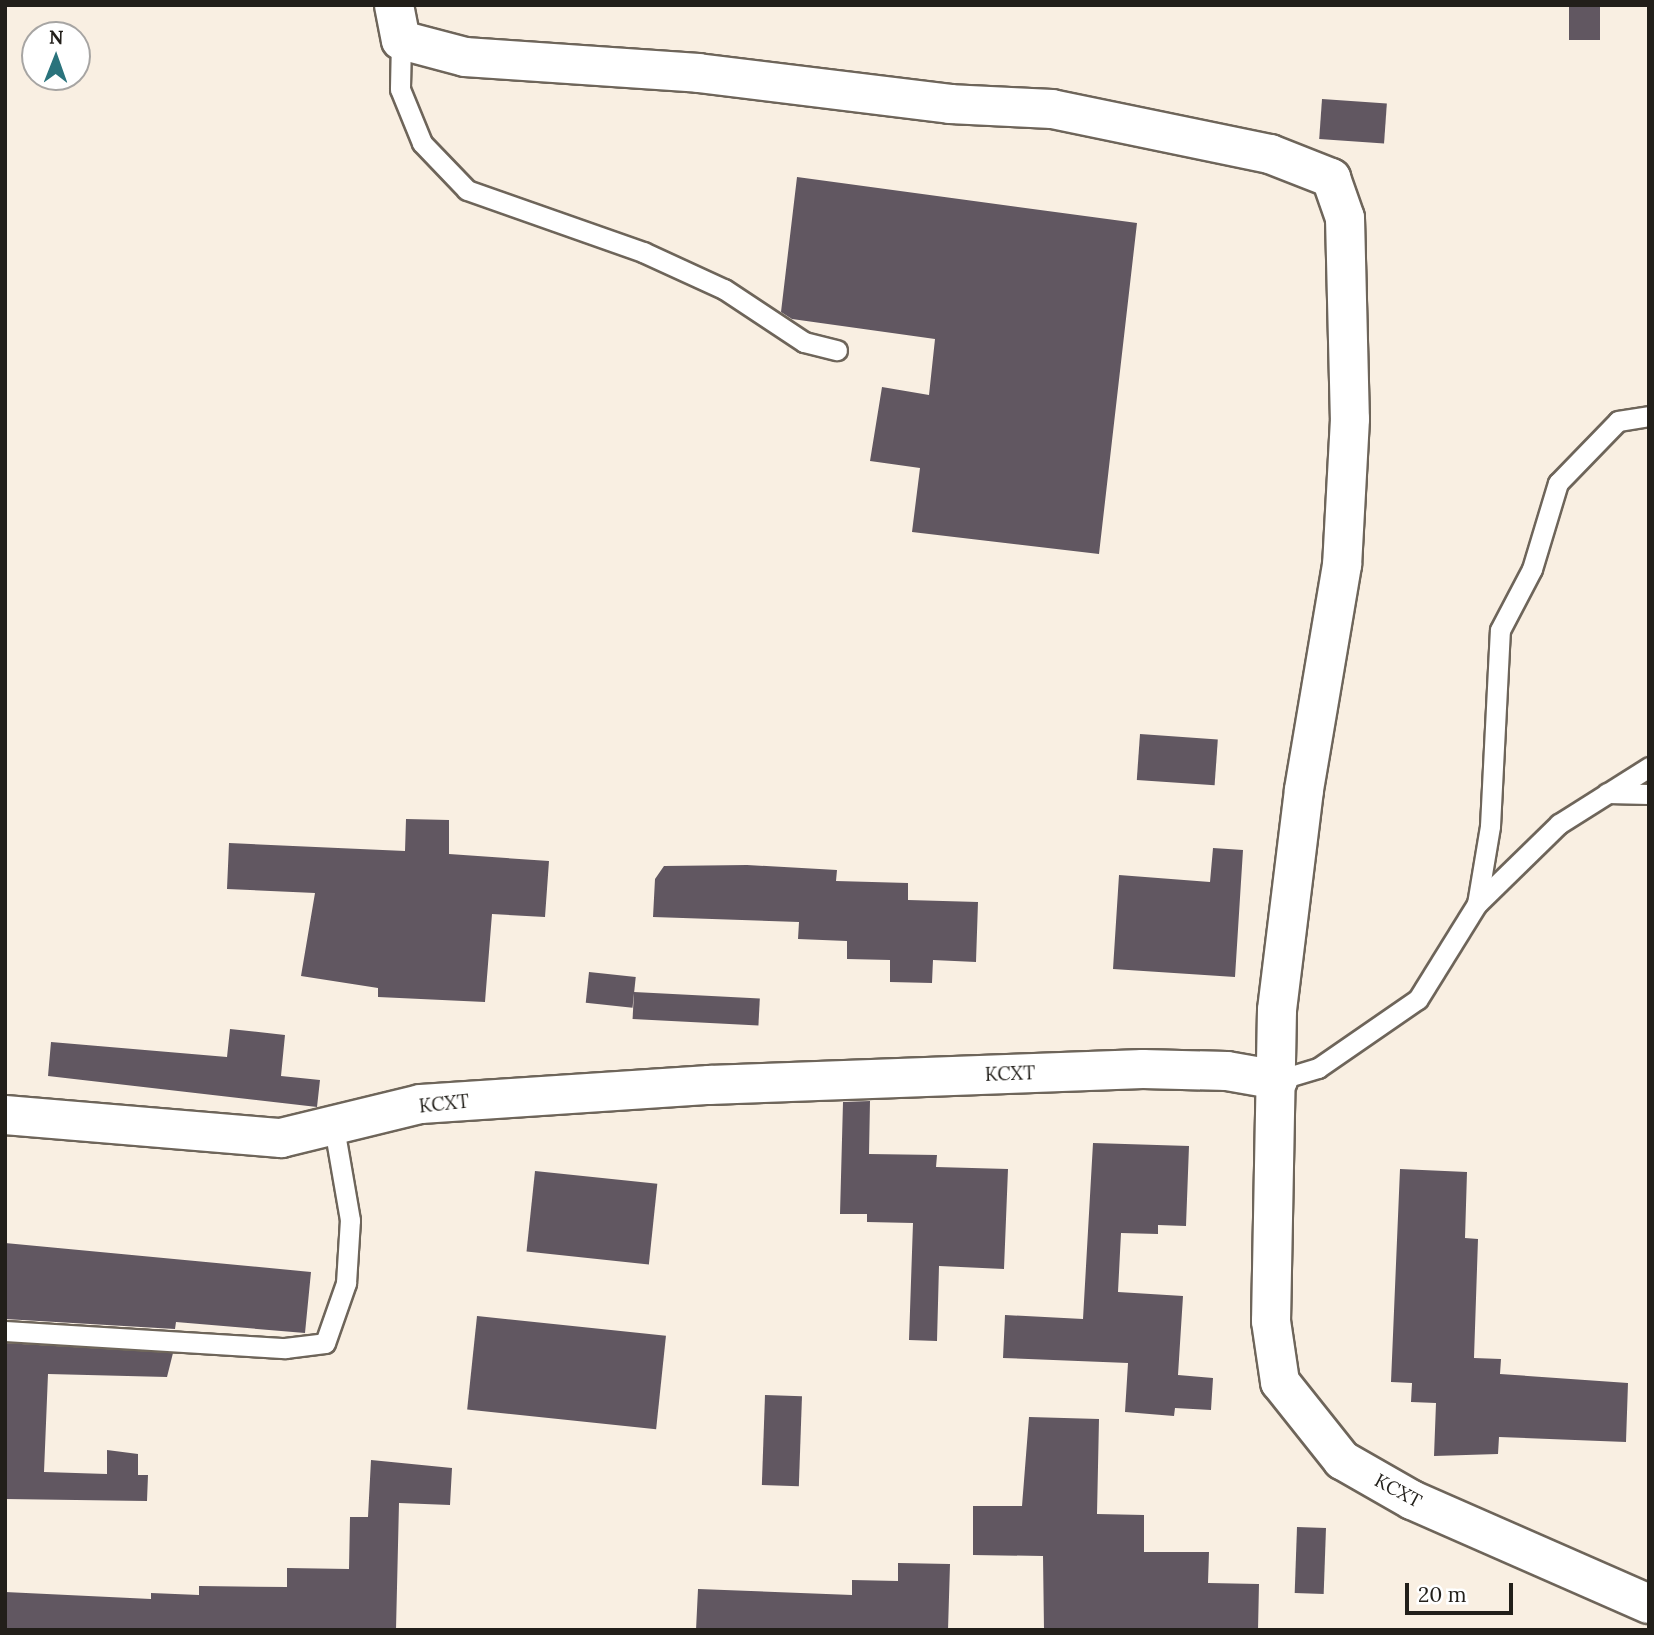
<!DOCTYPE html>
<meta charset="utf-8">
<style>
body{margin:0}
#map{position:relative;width:1654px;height:1635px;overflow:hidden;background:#f9efe2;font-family:Lora,serif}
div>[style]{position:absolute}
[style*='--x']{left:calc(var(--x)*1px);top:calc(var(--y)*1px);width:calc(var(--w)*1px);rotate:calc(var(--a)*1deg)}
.building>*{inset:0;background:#615761;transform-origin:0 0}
.roads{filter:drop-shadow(2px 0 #6e655a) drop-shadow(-2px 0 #6e655a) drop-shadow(0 2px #6e655a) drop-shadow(0 -2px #6e655a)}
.service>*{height:19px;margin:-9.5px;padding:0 9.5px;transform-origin:9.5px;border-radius:9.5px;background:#fff}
.minor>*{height:38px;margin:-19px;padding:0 19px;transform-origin:19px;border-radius:19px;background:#fff}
span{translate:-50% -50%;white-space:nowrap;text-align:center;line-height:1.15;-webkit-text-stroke:7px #fff;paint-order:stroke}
.street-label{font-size:19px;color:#221f1a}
.frame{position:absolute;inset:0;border:7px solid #221f1a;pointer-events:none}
.north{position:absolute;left:21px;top:21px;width:70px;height:70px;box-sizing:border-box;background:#fff;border:2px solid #a7a5a3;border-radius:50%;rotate:1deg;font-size:19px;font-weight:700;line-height:28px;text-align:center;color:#221f1a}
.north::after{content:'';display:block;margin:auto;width:24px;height:32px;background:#2a737c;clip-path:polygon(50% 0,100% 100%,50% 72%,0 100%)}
.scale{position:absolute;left:1405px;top:1583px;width:108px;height:32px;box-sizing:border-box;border:4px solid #221f1a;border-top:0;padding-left:9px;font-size:21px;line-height:24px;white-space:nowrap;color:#221f1a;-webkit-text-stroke:5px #fff;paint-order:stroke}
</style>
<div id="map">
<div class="building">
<i style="left:1569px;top:5px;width:31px;height:35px"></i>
<i style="left:1322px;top:99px;width:65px;height:40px;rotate:4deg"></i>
<i style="clip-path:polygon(797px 177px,1137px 223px,1099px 554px,912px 532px,920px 468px,870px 461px,882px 387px,929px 395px,935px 339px,792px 319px,781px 312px)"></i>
<i style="left:1140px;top:734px;width:78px;height:46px;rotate:4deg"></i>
<i style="clip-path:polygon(406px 819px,449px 820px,449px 854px,549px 861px,545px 917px,492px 914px,485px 1002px,378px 997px,378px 988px,301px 976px,315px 893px,227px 889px,229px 843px,405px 851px)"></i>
<i style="clip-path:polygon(1213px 848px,1243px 850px,1235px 977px,1113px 969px,1119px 875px,1210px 882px)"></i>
<i style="clip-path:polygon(747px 865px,837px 870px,836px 881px,908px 883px,908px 900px,978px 902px,976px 962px,933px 960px,932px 983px,890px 982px,890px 960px,847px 959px,847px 941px,798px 939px,799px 922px,653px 917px,655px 879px,664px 866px)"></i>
<i style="left:589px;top:972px;width:47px;height:31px;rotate:6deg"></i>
<i style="left:634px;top:992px;width:126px;height:27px;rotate:3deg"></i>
<i style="clip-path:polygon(230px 1029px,285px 1035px,281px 1076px,320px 1080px,317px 1107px,48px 1076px,51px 1042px,227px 1057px)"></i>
<i style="clip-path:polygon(870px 1101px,869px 1154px,937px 1155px,936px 1167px,1008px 1169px,1004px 1269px,939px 1266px,937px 1341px,909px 1340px,913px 1223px,867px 1222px,867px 1214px,840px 1214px,843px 1102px)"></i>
<i style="clip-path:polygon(1093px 1143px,1189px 1146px,1186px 1226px,1158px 1225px,1158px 1234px,1121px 1233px,1118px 1292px,1183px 1296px,1178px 1375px,1213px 1378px,1211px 1410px,1175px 1408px,1174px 1416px,1125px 1412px,1128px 1363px,1003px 1358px,1005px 1315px,1083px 1319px)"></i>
<i style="clip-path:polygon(1400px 1169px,1467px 1172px,1465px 1238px,1478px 1239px,1474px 1358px,1501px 1359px,1500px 1374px,1628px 1383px,1626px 1442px,1499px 1437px,1498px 1454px,1434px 1456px,1436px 1403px,1411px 1402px,1412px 1383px,1391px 1382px)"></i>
<i style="left:535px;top:1171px;width:123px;height:81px;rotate:6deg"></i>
<i style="clip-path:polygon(5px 1243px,311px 1272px,305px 1333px,176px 1322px,175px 1329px,5px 1319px)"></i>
<i style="left:477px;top:1316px;width:190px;height:94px;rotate:6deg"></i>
<i style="clip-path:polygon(5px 1343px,173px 1353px,167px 1377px,48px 1374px,44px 1472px,107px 1474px,107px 1450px,138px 1454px,138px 1475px,148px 1475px,147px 1501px,5px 1499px)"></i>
<i style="left:765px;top:1395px;width:37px;height:90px;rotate:2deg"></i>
<i style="clip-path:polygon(1029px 1417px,1099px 1419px,1097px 1514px,1144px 1515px,1144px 1552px,1209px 1552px,1208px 1583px,1259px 1584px,1258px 1630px,1044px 1630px,1043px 1556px,973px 1555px,973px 1506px,1022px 1506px)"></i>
<i style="clip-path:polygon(371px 1460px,452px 1468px,450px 1505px,399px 1503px,396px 1630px,5px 1630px,5px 1592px,151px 1599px,151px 1593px,199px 1595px,199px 1586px,287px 1587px,287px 1568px,349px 1569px,350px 1517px,368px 1517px)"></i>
<i style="left:1297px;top:1527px;width:29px;height:66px;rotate:2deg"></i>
<i style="clip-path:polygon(898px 1563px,950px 1564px,948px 1630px,696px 1630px,698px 1589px,852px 1595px,852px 1580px,898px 1581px)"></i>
</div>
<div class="roads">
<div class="service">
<i style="--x:401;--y:40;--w:49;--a:91.2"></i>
<i style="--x:400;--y:89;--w:58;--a:67.8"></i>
<i style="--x:422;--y:143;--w:65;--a:46.2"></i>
<i style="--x:467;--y:190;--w:187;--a:19.4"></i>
<i style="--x:643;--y:252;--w:89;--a:24.6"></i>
<i style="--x:724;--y:289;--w:96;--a:33.5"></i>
<i style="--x:804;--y:342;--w:34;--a:14"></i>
<i style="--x:1607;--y:793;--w:42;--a:1.4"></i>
<i style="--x:1477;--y:904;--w:79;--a:-80.5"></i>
<i style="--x:1490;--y:826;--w:196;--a:-87.1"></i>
<i style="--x:1500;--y:630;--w:69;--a:-62.3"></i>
<i style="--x:1532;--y:569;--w:90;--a:-73.2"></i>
<i style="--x:1558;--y:483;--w:86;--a:-45.9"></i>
<i style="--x:1618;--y:421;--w:31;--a:-9"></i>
<i style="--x:1278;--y:1080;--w:42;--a:-16.7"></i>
<i style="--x:1318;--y:1068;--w:121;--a:-34.6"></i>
<i style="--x:1418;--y:999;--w:112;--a:-58.2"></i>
<i style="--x:1477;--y:904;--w:115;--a:-44.3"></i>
<i style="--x:1559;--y:824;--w:107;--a:-32.3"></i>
<i style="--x:5;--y:1331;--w:281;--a:3.5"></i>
<i style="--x:285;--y:1348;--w:40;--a:-7.1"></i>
<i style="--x:325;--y:1343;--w:64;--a:-70.7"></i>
<i style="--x:346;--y:1283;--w:63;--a:-86.4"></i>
<i style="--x:350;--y:1220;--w:94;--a:-99.8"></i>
</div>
<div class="minor">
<i style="--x:394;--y:5;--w:36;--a:79"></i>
<i style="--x:401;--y:40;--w:66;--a:14.9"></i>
<i style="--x:465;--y:57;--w:234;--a:3.9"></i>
<i style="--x:698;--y:73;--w:254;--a:7"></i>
<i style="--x:950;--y:104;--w:102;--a:2.8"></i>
<i style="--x:1052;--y:109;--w:223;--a:11.7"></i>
<i style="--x:1270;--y:154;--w:66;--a:21.5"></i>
<i style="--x:1331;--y:178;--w:42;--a:70.7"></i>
<i style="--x:1345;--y:218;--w:201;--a:88.6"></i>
<i style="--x:1350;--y:419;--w:146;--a:93.1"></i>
<i style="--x:1342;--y:565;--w:228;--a:99.6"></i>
<i style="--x:1304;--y:790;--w:222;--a:97"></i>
<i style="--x:1277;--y:1010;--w:311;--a:91.1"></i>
<i style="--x:1271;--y:1321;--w:62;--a:81.6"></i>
<i style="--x:1280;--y:1382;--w:100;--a:51.5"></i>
<i style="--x:1342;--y:1460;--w:81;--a:29.7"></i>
<i style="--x:1412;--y:1500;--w:259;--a:23.7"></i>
<i style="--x:5;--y:1115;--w:277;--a:4.8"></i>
<i style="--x:281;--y:1138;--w:144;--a:-13.7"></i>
<i style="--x:421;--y:1104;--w:289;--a:-3.8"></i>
<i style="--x:709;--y:1085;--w:434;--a:-2.1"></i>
<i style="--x:1143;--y:1069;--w:84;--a:1.4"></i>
<i style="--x:1227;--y:1071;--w:52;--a:10"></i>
</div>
</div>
<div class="street-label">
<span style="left:1010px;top:1074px;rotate:-2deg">КСХТ</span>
<span style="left:444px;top:1104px;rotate:-6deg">КСХТ</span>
<span style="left:1398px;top:1491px;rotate:28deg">КСХТ</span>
</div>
<div class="frame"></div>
<div class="north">N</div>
<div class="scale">20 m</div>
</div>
